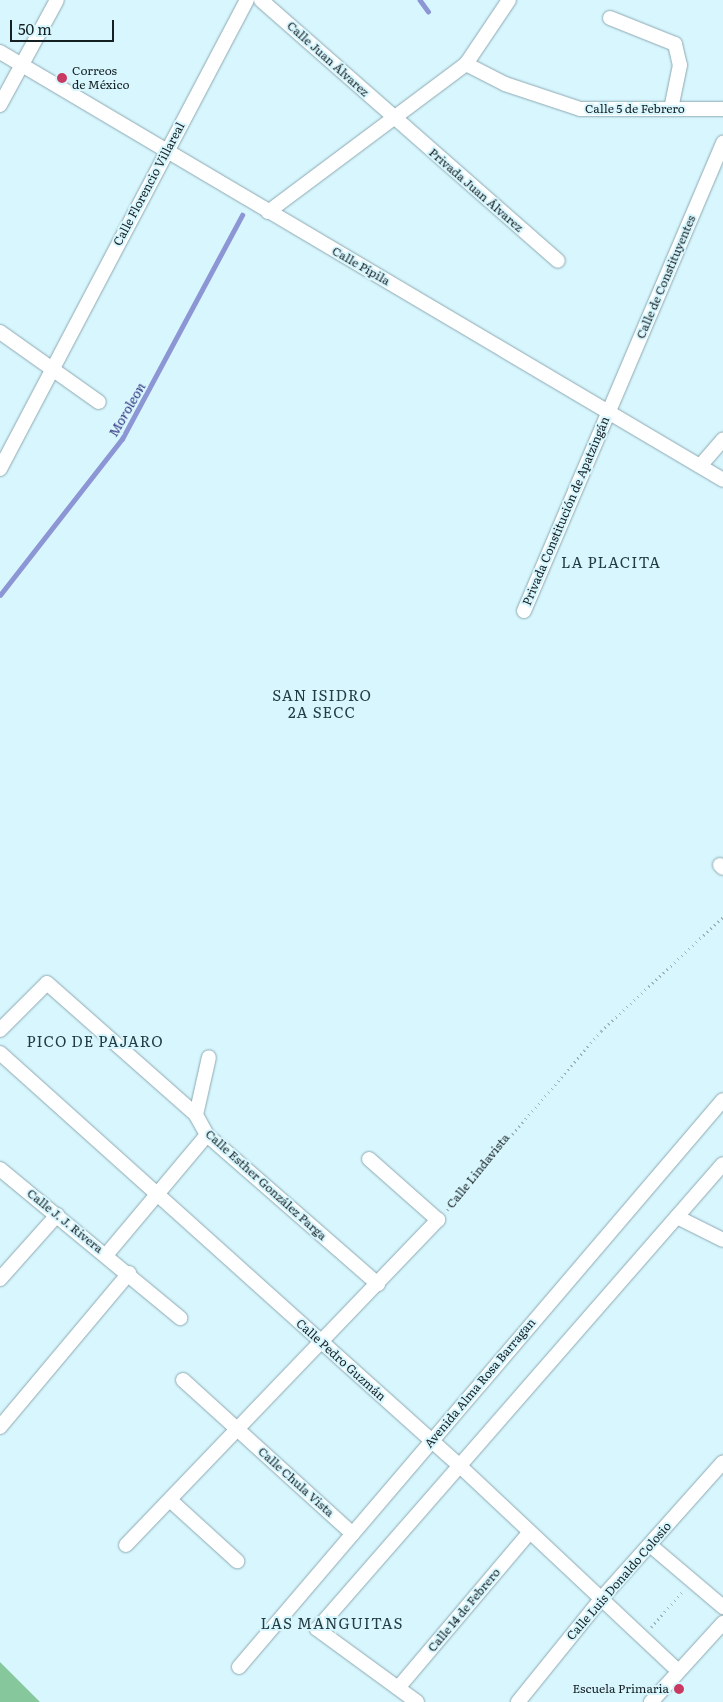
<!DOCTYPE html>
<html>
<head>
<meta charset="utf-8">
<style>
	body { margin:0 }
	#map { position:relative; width:723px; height:1702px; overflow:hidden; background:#d8f6fe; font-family:Literata,serif }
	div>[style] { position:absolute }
	.forest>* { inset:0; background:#86c89c }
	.stream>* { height:4.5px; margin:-2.25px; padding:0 2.25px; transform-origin:2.25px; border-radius:2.25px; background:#8c96d4 }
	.path>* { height:2.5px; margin-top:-1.25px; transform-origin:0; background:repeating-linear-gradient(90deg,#9bb3b9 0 1px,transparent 0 5px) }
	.roads { filter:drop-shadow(0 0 1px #8da9b1) drop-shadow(0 0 1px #8da9b1) }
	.minor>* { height:14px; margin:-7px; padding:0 7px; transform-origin:7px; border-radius:7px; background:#fff }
	.dots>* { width:14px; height:14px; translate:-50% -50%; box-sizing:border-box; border:2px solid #d8f6fe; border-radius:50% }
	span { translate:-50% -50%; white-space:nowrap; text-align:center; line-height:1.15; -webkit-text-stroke:4px #d8f6fe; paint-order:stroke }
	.street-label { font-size:12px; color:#152023 }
	.poi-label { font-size:12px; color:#152023 }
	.left { translate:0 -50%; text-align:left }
	.right { translate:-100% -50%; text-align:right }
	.water-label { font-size:14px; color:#32357f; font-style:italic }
	.quarter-label { font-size:15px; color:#223c42; letter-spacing:1px }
	.scale { position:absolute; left:10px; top:20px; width:104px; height:22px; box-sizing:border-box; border:2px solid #152023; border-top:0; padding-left:6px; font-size:15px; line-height:18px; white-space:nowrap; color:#152023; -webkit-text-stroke:4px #d8f6fe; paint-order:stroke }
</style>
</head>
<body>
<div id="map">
	<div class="forest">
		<i style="clip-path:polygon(0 1662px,40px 1702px,0 1702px)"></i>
	</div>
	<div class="stream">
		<i style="left:420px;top:0;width:14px;rotate:54deg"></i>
		<i style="left:0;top:595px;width:198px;rotate:-52deg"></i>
		<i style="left:122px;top:439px;width:254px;rotate:-61.8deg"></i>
	</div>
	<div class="path">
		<i style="left:447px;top:1210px;width:236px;rotate:-49.3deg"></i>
		<i style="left:601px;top:1031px;width:167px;rotate:-43.1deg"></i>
		<i style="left:651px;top:1627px;width:50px;rotate:-48.3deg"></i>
	</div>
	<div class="roads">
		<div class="minor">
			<i style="left:261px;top:0;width:395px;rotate:41.3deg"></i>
			<i style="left:610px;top:18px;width:70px;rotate:21.8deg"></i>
			<i style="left:675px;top:44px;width:22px;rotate:77deg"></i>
			<i style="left:680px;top:65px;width:45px;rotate:101.6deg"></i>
			<i style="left:0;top:52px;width:840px;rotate:30.62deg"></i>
			<i style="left:466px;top:64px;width:44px;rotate:27.1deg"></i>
			<i style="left:505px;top:84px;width:79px;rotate:18.4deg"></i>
			<i style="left:580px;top:109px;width:143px"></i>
			<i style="left:0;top:105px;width:119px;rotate:-61.5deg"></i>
			<i style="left:268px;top:212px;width:247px;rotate:-36.8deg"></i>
			<i style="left:466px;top:64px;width:77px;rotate:-56.1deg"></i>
			<i style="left:0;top:332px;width:121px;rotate:35.3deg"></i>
			<i style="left:700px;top:466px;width:35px;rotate:-49deg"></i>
			<i style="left:0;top:469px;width:530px;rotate:-62.23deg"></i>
			<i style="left:524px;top:611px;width:509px;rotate:-66.96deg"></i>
			<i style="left:720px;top:865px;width:4px;rotate:45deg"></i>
			<i style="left:0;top:1030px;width:66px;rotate:-45deg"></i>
			<i style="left:47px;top:983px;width:199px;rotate:41.5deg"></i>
			<i style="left:196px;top:1115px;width:23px;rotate:61deg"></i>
			<i style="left:207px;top:1135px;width:227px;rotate:41.1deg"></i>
			<i style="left:0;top:1053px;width:620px;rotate:41.93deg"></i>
			<i style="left:461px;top:1467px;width:298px;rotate:43.2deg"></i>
			<i style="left:196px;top:1115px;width:59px;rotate:-77.4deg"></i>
			<i style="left:0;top:1169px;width:234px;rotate:39.6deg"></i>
			<i style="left:677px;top:1217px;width:51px;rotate:26.6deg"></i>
			<i style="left:107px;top:1254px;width:155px;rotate:-50deg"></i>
			<i style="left:0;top:1279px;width:86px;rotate:-48.3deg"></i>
			<i style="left:183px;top:1380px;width:229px;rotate:42.2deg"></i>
			<i style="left:0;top:1427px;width:201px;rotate:-50deg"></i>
			<i style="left:170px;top:1500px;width:91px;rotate:42.3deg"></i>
			<i style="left:126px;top:1545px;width:451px;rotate:-46.2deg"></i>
			<i style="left:438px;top:1220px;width:92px;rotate:-138.5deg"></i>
			<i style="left:650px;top:1545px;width:96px;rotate:40.3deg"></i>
			<i style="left:239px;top:1667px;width:745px;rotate:-49.52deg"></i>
			<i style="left:398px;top:1688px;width:204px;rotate:-49.8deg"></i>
			<i style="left:417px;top:1702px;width:124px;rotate:-143.9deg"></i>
			<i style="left:317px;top:1629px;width:617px;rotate:-48.88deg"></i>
			<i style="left:518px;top:1702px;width:132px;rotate:-51.1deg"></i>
			<i style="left:601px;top:1599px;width:183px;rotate:-48.3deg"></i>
			<i style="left:651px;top:1702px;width:107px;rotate:-47.7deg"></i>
		</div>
	</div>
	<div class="dots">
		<i style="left:62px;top:78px;background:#c83a62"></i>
		<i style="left:679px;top:1689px;background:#c83a62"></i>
	</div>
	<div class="street-label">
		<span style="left:328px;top:59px;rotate:42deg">Calle Juan Álvarez</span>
		<span style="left:635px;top:109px">Calle 5 de Febrero</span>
		<span style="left:149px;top:184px;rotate:-62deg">Calle Florencio Villareal</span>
		<span style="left:476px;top:190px;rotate:41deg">Privada Juan Álvarez</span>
		<span style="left:361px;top:266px;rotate:30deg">Calle Pípila</span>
		<span style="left:666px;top:277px;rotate:-67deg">Calle de Constituyentes</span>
		<span style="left:566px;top:511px;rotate:-67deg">Privada Constitución de Apatzingán</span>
		<span style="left:478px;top:1171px;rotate:-51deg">Calle Lindavista</span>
		<span style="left:266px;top:1185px;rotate:42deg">Calle Esther González Parga</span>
		<span style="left:65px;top:1221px;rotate:39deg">Calle J. J. Rivera</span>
		<span style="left:341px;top:1360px;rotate:42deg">Calle Pedro Guzmán</span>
		<span style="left:480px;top:1383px;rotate:-50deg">Avenida Alma Rosa Barragan</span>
		<span style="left:296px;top:1482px;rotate:42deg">Calle Chula Vista</span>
		<span style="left:619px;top:1581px;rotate:-49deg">Calle Luis Donaldo Colosio</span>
		<span style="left:464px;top:1610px;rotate:-50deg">Calle 14 de Febrero</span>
	</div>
	<div class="poi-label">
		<span class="left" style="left:72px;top:78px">Correos<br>de México</span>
		<span class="right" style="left:669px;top:1689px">Escuela Primaria</span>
	</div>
	<div class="water-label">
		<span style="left:126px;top:409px;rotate:-60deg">Moroleon</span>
	</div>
	<div class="quarter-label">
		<span style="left:611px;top:562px">LA PLACITA</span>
		<span style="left:322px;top:703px">SAN ISIDRO<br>2A SECC</span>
		<span style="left:95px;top:1041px">PICO DE PAJARO</span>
		<span style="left:332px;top:1623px">LAS MANGUITAS</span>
	</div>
	<div class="scale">50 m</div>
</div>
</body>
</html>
